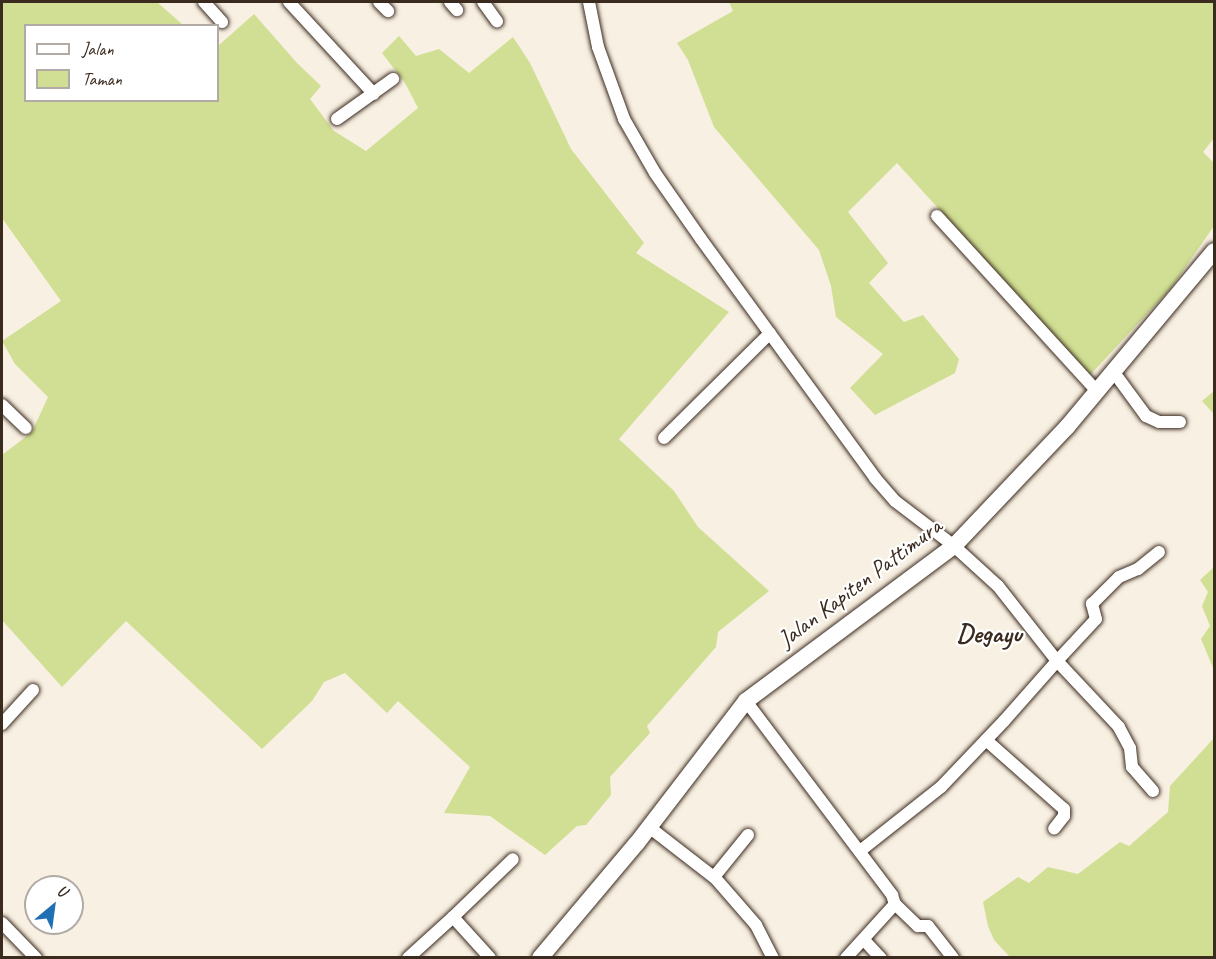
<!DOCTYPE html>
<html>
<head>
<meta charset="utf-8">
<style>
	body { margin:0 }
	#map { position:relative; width:1216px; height:959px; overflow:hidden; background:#f8f0e2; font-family:Caveat,sans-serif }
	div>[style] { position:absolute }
	.green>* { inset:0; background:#d0df93 }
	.roads { filter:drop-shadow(0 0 2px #3b2a1e) drop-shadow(0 0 2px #3b2a1e) }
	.street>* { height:12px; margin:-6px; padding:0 6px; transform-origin:6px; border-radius:6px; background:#fff }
	.secondary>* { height:16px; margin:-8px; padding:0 8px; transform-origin:8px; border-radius:8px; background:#fff }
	span { translate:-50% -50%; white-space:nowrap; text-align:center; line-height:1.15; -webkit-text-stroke:4.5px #fff; paint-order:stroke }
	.street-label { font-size:24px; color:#3b2a1e }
	.quarter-label { font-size:27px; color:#3b2a1e; font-weight:700 }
	.frame { position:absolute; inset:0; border:3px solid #3b2a1e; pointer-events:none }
	.legend { position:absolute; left:24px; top:24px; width:195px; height:78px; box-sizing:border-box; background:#fff; border:2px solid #b1aaa5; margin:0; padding:8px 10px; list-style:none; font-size:18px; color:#3b2a1e }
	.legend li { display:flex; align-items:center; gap:12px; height:30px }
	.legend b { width:30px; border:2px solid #b1aaa5 }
	.north { position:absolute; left:24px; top:875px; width:60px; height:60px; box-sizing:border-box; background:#fff; border:2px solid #b1aaa5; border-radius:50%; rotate:29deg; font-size:16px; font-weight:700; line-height:24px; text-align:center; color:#3b2a1e }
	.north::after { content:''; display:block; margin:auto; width:21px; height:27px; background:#1f6fb2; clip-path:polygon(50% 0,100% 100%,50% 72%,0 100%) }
</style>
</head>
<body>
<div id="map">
	<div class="green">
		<i style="clip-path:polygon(2px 2px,157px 2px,183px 25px,26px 26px,26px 100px,218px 100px,218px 46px,254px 14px,297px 63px,321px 86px,310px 99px,334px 131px,366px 151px,418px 108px,405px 83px,382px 53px,399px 36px,416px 56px,439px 49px,469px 73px,513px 37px,530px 63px,571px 149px,644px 243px,636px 253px,729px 312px,619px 439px,674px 491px,698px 527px,769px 591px,718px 632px,716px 647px,647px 726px,650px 733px,610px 777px,611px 795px,586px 825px,577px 826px,545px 855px,490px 816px,444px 813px,470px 767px,398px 701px,387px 713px,345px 673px,324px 682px,312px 701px,262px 749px,126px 621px,62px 687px,2px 620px,2px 455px,32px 432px,48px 397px,15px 364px,2px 341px,61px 301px,2px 218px)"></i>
		<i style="clip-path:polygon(729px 2px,1214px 2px,1214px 138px,1203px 152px,1214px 163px,1214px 226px,1171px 288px,1090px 375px,897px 163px,848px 212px,888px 263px,869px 283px,904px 322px,923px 315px,959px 359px,955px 373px,875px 415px,850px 388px,883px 354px,836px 317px,831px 286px,819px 250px,714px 127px,688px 60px,677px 43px,733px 11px)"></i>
		<i style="clip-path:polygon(1214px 391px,1214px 414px,1202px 401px)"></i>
		<i style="clip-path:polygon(1214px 567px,1214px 670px,1201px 639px,1210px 626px,1202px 606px,1208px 592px,1200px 580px)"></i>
		<i style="clip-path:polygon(1214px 738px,1214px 957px,1010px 957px,994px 940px,988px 926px,983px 902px,1018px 877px,1029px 883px,1048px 867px,1078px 874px,1120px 842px,1129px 846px,1168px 812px,1170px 786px)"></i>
	</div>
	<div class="roads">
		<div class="street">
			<i style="left:204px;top:2px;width:27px;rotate:48deg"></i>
			<i style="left:289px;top:2px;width:125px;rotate:47.3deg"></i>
			<i style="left:379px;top:2px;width:13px;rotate:45deg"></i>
			<i style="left:450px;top:2px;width:11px;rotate:49deg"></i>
			<i style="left:483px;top:2px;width:24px;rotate:54deg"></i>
			<i style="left:589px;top:2px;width:46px;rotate:78.7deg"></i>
			<i style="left:598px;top:47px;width:77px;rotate:70.1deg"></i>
			<i style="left:624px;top:119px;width:62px;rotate:60.1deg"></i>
			<i style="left:655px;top:173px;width:80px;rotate:55.1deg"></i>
			<i style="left:701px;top:239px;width:296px;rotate:53.9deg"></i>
			<i style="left:875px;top:478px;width:30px;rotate:49deg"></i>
			<i style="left:895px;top:501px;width:74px;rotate:37.3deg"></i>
			<i style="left:954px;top:546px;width:59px;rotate:42.3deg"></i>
			<i style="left:998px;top:586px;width:95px;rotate:51.8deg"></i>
			<i style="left:1057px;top:661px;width:80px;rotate:131.5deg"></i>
			<i style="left:1004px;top:721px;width:91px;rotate:133.7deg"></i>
			<i style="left:941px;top:787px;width:103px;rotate:141.7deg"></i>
			<i style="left:337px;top:119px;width:69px;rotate:-35.5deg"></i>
			<i style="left:937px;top:216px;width:237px;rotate:47.6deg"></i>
			<i style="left:1113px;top:371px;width:56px;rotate:53.7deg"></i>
			<i style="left:1146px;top:416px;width:14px;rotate:25deg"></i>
			<i style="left:1159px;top:422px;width:21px"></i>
			<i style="left:2px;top:405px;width:33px;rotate:44deg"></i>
			<i style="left:664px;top:438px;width:149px;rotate:-44.7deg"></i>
			<i style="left:746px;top:701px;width:243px;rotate:53deg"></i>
			<i style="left:892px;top:895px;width:9px;rotate:72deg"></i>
			<i style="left:895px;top:904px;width:73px;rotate:132.2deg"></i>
			<i style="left:2px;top:724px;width:46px;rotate:-47.6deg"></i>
			<i style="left:986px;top:740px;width:104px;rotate:41.5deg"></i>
			<i style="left:1064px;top:809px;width:7px;rotate:90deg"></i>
			<i style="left:1064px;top:816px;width:16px;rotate:128deg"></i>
			<i style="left:1153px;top:791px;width:32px;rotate:-131deg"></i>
			<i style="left:1132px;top:767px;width:19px;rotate:-96deg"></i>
			<i style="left:1130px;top:748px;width:24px;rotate:-118deg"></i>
			<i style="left:1119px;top:727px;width:91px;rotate:-133.2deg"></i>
			<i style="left:1057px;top:661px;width:57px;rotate:-47.1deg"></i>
			<i style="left:1096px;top:619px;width:16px;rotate:-105deg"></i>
			<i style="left:1092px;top:604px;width:38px;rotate:-45deg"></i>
			<i style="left:1119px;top:577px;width:21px;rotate:-23deg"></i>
			<i style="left:1138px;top:569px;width:27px;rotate:-39deg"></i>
			<i style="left:649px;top:827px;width:85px;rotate:37.8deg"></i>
			<i style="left:716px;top:879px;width:61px;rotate:49deg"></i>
			<i style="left:756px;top:925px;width:37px;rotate:63deg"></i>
			<i style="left:714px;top:877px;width:54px;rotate:-51deg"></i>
			<i style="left:895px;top:904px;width:32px;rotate:44deg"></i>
			<i style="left:918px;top:926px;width:10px"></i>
			<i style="left:928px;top:926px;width:41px;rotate:52deg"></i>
			<i style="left:453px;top:917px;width:55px;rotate:47.9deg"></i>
			<i style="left:2px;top:923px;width:49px;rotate:45.8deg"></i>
			<i style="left:864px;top:940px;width:25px;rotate:47deg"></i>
			<i style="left:408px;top:958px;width:61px;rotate:-42.3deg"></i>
			<i style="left:453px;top:917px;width:83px;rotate:-44deg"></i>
		</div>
		<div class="secondary">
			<i style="left:540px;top:958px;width:150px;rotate:-49.9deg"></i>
			<i style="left:637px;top:843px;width:179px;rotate:-52.5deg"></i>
			<i style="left:746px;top:701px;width:259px;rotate:-36.7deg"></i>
			<i style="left:954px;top:546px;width:164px;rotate:-46.5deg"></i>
			<i style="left:1067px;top:427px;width:229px;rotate:-50.1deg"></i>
		</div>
	</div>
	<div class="street-label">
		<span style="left:860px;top:583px;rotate:-37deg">Jalan Kapiten Pattimura</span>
	</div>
	<div class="quarter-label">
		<span style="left:989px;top:634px">Degayu</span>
	</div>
	<div class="frame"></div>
	<ul class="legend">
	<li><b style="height:8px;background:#fff"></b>Jalan</li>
	<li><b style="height:16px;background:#d0df93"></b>Taman</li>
	</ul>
	<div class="north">U</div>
</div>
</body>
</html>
